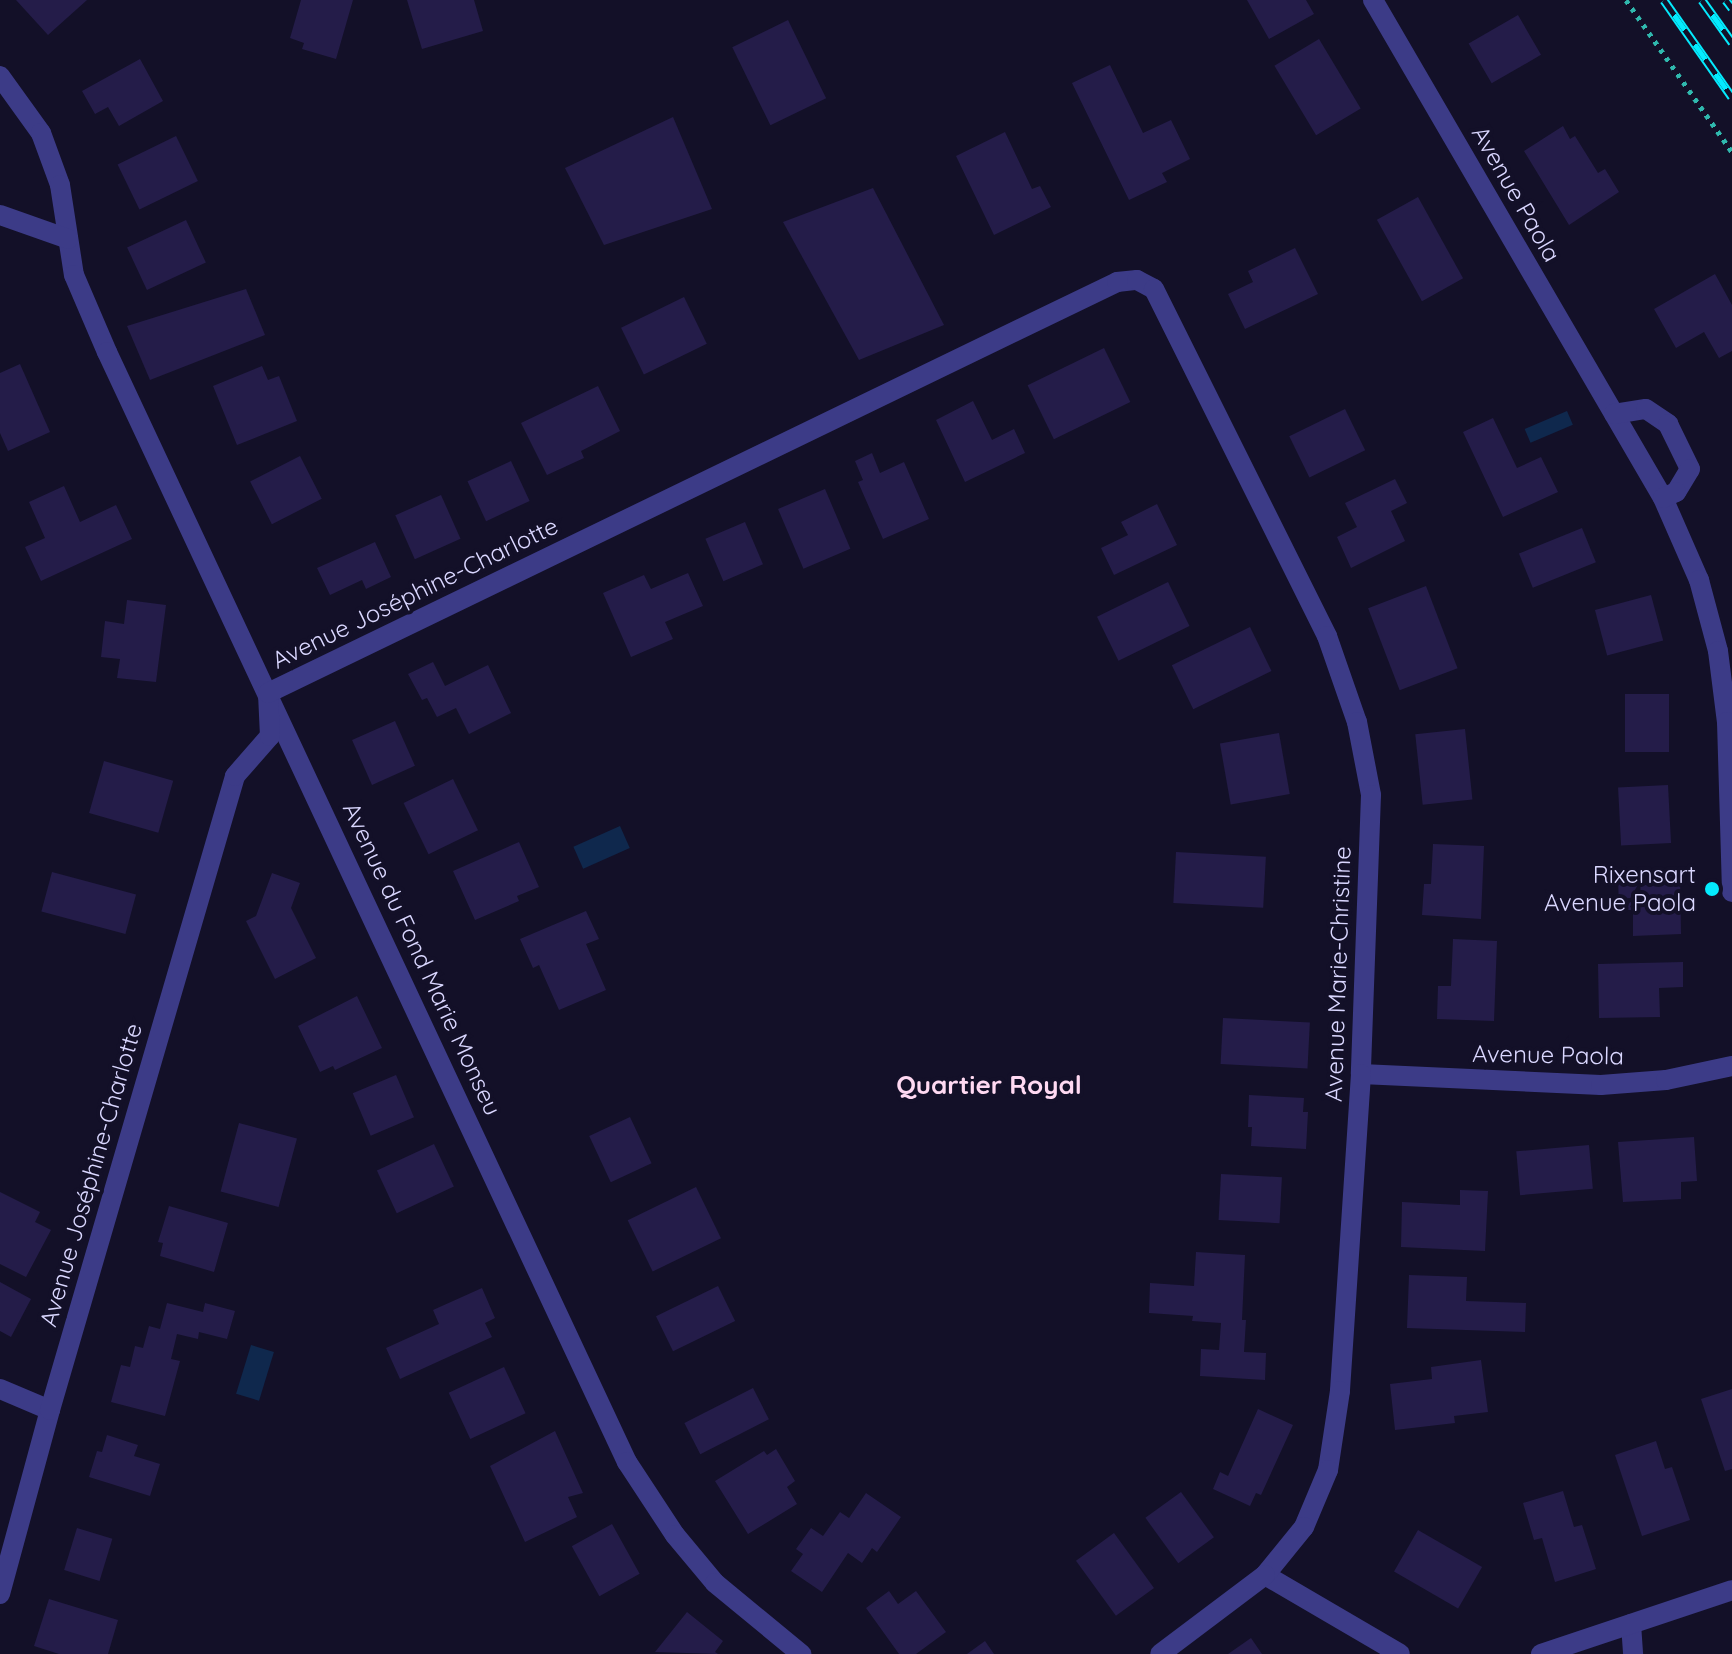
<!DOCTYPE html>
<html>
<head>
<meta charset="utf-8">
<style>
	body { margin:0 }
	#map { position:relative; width:1732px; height:1654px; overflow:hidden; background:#131028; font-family:Quicksand,sans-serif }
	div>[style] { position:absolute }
	.water>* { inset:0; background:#0f284d; transform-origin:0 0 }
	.building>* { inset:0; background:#241c49; transform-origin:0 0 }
	.path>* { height:5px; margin-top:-2.5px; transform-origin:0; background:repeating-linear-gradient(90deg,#30b9ae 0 4px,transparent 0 10px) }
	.minor>* { height:20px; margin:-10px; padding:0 10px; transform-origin:10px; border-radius:10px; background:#3c3b87 }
	.rail>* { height:9px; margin-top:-4.5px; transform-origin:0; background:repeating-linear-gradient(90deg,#131028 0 18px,#04ebfe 0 36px); box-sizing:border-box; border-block:2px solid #04ebfe }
	.dots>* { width:22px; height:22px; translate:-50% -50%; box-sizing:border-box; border:4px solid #131028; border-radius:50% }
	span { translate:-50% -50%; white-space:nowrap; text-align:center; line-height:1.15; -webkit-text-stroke:8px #131028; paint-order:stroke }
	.street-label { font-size:24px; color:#dad7ff }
	.poi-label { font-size:24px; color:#dad7ff }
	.right { translate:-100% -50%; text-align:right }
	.neighbourhood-label { font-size:26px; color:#ffd9f2; font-weight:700 }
</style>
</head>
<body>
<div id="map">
	<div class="water">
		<i style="left:1567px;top:411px;width:15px;height:46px;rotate:67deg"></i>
		<i style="left:620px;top:826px;width:24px;height:51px;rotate:66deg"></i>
		<i style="left:251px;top:1345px;width:24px;height:51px;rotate:17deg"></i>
	</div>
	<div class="building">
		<i style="clip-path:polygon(16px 0,87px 0,48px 35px)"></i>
		<i style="clip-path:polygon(301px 0,353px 0,336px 59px,302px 49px,304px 43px,290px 38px)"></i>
		<i style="clip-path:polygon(407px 0,474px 0,483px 31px,422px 49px)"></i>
		<i style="clip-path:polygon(1247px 0,1306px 0,1314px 14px,1269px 39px)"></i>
		<i style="left:1518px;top:15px;width:46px;height:57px;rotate:60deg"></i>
		<i style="left:788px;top:20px;width:87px;height:62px;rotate:64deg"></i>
		<i style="left:1319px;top:39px;width:81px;height:52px;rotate:59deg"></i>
		<i style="clip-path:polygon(140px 59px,163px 101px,119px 126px,108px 107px,95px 114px,82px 91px)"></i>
		<i style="clip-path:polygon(1110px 65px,1143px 133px,1171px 120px,1190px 159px,1162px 173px,1167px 182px,1129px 200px,1072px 83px)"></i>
		<i style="clip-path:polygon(673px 117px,712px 209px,604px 245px,565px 168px)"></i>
		<i style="clip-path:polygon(1563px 126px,1570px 139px,1575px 136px,1598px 173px,1605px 169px,1619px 192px,1569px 225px,1524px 151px)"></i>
		<i style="clip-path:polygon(1005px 132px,1032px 189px,1040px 186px,1051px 207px,994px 235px,956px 156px)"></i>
		<i style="left:176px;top:136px;width:50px;height:65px;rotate:64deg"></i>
		<i style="clip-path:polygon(873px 188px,944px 325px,859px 360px,783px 222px)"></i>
		<i style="left:1418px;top:197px;width:93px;height:47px;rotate:61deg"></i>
		<i style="left:186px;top:220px;width:47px;height:65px;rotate:65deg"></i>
		<i style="clip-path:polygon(1295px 248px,1318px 294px,1245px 329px,1228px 294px,1253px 282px,1248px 271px)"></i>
		<i style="clip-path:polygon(1715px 274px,1732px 305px,1732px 351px,1719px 358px,1704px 332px,1676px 348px,1654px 309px)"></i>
		<i style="clip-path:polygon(246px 289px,265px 335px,150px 380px,127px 326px)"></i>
		<i style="left:684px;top:297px;width:52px;height:70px;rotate:64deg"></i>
		<i style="left:1104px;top:348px;width:60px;height:85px;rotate:64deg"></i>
		<i style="clip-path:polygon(20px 364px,50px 432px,8px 451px,0 433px,0 373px)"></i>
		<i style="clip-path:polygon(262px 366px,268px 380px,279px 376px,297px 421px,237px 445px,213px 386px)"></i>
		<i style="clip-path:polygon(598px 386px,620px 431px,581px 451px,584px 458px,547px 475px,521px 423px)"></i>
		<i style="clip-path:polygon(973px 401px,992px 440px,1014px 429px,1025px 453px,965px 482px,936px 420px)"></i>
		<i style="left:1345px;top:409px;width:46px;height:62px;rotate:64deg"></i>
		<i style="clip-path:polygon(1493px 418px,1517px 468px,1541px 457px,1558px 492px,1503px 517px,1463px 432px)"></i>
		<i style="clip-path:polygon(872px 453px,880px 473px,904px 462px,929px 519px,883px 539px,858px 482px,863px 480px,855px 461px)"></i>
		<i style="left:300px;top:456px;width:48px;height:56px;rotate:63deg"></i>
		<i style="left:511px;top:461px;width:44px;height:48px;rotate:65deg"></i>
		<i style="clip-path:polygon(1395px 479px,1407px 503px,1391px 511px,1405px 541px,1351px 568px,1337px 537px,1357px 527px,1345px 503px)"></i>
		<i style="clip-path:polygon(64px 486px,80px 522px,116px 505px,132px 539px,41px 581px,25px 547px,45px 538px,29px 502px)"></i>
		<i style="left:825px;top:489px;width:65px;height:51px;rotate:67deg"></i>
		<i style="left:441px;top:495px;width:48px;height:50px;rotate:66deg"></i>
		<i style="clip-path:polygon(1157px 504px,1177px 545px,1114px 575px,1101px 548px,1128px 535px,1121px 522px)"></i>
		<i style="left:745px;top:522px;width:46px;height:43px;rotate:67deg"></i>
		<i style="left:1582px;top:528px;width:37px;height:68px;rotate:68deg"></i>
		<i style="clip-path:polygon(375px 542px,391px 577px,366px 589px,362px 580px,330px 595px,317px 568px)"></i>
		<i style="clip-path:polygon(688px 573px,703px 606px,665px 622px,673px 639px,631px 657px,603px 593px,644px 575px,651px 589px)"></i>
		<i style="left:1168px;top:582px;width:49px;height:79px;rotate:64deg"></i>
		<i style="left:1426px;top:586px;width:88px;height:62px;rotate:69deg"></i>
		<i style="left:1651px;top:595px;width:47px;height:58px;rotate:75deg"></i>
		<i style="clip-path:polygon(127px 600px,166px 605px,156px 682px,117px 678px,120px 659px,101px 657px,105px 621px,124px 624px)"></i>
		<i style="left:1250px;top:627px;width:49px;height:87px;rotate:64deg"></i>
		<i style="clip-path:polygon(433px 662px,445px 686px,488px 665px,511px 713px,469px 734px,456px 708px,437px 717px,427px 698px,422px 700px,408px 674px)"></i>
		<i style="left:1625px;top:694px;width:44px;height:58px"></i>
		<i style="left:395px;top:721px;width:49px;height:47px;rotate:66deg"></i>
		<i style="left:1465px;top:729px;width:71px;height:50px;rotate:84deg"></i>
		<i style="left:1279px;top:733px;width:62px;height:60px;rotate:80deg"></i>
		<i style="left:104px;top:761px;width:72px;height:54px;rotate:16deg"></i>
		<i style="left:453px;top:779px;width:57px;height:55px;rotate:64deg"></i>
		<i style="left:1668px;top:785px;width:58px;height:50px;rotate:87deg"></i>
		<i style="clip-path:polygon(519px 842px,539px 887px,517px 896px,519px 901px,475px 920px,453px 871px)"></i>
		<i style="clip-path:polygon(1433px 844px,1484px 846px,1481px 919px,1422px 915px,1424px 884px,1431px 884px)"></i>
		<i style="left:1176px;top:852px;width:90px;height:51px;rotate:3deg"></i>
		<i style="left:52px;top:872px;width:87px;height:41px;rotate:15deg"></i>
		<i style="clip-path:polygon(272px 873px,300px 883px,291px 908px,316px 958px,275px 979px,246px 921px,256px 916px)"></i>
		<i style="clip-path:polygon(1680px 875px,1681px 934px,1633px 936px,1633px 910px,1619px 910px,1618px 877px)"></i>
		<i style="clip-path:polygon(586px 911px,599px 939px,586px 944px,606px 990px,559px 1010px,539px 965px,533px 968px,520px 939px)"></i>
		<i style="clip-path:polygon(1453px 939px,1497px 941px,1494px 1021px,1437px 1019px,1438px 986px,1451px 986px)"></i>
		<i style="clip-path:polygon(1683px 962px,1683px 987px,1659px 988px,1660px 1017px,1599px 1018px,1598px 964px)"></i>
		<i style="clip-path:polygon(357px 996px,382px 1048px,335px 1070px,333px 1066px,320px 1072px,298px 1026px)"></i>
		<i style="left:1223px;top:1018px;width:87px;height:46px;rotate:3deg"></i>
		<i style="left:396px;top:1075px;width:46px;height:47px;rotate:67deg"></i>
		<i style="clip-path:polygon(1249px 1095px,1304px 1098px,1303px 1112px,1308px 1112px,1306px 1149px,1251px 1146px,1252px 1127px,1248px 1127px)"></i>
		<i style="left:630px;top:1117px;width:51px;height:45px;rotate:65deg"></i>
		<i style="left:239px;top:1123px;width:60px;height:71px;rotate:15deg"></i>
		<i style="clip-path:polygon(1694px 1137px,1697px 1181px,1681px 1182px,1681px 1199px,1623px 1202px,1618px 1142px)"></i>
		<i style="left:434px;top:1144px;width:47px;height:63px;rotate:65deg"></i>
		<i style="left:1589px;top:1145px;width:44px;height:73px;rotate:85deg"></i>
		<i style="left:1221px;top:1174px;width:61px;height:46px;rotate:3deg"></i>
		<i style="left:696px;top:1187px;width:57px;height:76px;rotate:64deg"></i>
		<i style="clip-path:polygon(1460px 1190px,1488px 1191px,1485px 1251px,1401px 1247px,1402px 1202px,1460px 1205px)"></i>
		<i style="clip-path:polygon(0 1192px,40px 1212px,35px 1222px,51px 1230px,26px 1277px,0 1264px)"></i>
		<i style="clip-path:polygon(169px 1206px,228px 1223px,214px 1272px,160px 1256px,163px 1243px,158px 1242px)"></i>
		<i style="clip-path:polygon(1196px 1252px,1245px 1255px,1242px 1320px,1246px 1320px,1244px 1352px,1266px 1353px,1265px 1380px,1200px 1376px,1201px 1349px,1219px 1350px,1221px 1323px,1192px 1321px,1193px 1316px,1149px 1313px,1150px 1283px,1194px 1286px)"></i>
		<i style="clip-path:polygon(1409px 1275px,1467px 1277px,1466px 1301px,1526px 1303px,1525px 1332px,1407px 1328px)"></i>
		<i style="clip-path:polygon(0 1282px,31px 1299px,11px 1337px,0 1331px)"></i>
		<i style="left:718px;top:1286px;width:39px;height:69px;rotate:64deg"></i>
		<i style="clip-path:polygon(482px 1288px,495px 1318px,485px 1323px,492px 1337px,400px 1379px,386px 1348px,439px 1324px,433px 1310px)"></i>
		<i style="clip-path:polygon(167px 1303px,203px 1312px,205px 1303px,235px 1311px,227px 1339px,199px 1332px,198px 1339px,177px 1334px,171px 1359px,180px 1361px,165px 1416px,111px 1402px,121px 1365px,130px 1367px,135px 1346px,143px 1348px,149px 1326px,160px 1329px)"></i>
		<i style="clip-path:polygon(1481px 1360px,1488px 1412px,1454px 1416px,1455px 1423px,1395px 1430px,1390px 1384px,1432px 1379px,1431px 1367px)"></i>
		<i style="left:504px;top:1367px;width:51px;height:61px;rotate:65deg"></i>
		<i style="left:753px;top:1388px;width:35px;height:77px;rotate:63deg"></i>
		<i style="clip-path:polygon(1732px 1389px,1732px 1469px,1725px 1471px,1701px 1399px)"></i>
		<i style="clip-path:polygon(1258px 1409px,1293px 1425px,1261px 1495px,1256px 1493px,1250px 1506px,1213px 1489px,1220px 1472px,1228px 1476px)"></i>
		<i style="clip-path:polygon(555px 1431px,583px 1493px,568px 1497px,577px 1517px,525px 1542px,490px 1466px)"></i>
		<i style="clip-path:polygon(107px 1435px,138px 1445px,134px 1456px,160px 1464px,150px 1496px,89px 1477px,97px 1451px,102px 1452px)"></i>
		<i style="clip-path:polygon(1656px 1441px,1665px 1469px,1672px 1467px,1690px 1520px,1642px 1536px,1615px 1455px)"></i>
		<i style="clip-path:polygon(776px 1449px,795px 1481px,787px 1487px,797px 1504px,748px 1534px,715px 1481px,764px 1451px,767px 1455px)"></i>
		<i style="clip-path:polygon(1563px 1491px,1574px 1527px,1582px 1525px,1596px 1569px,1555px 1582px,1542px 1538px,1534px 1540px,1523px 1503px)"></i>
		<i style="left:1181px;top:1492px;width:56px;height:44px;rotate:54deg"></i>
		<i style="clip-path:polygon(866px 1493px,901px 1517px,877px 1552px,872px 1548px,862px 1563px,848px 1553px,822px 1592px,791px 1571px,803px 1554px,796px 1549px,811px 1528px,823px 1536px,840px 1512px,849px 1518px)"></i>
		<i style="left:612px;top:1524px;width:57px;height:46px;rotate:61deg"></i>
		<i style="left:77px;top:1528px;width:37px;height:44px;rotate:17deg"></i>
		<i style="left:1418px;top:1530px;width:74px;height:48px;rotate:30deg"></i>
		<i style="left:1114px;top:1533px;width:68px;height:47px;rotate:54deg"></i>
		<i style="clip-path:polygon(889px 1591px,898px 1604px,916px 1591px,946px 1632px,916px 1654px,899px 1654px,866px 1608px)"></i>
		<i style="clip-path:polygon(49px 1599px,118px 1620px,108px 1654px,59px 1654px,34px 1646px)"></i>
		<i style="clip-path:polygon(687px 1612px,723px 1641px,715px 1652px,718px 1654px,655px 1652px)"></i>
		<i style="clip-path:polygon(1251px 1638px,1262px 1654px,1228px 1654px)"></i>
		<i style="clip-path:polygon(985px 1641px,994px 1654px,967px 1654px)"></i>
	</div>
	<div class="path">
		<i style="left:1626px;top:0;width:185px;rotate:55.1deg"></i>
	</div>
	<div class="minor">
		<i style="left:1373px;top:0;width:576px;rotate:59.79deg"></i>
		<i style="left:1663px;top:498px;width:90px;rotate:66.3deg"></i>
		<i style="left:1699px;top:580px;width:73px;rotate:75deg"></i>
		<i style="left:1718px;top:651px;width:72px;rotate:82.8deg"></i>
		<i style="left:1727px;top:722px;width:170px;rotate:88.3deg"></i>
		<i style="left:0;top:76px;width:70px;rotate:54.3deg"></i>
		<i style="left:41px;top:133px;width:55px;rotate:69.9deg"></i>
		<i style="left:60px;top:185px;width:91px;rotate:81.2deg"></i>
		<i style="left:74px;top:275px;width:84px;rotate:66.8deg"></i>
		<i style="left:107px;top:352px;width:1226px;rotate:64.9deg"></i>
		<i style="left:627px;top:1462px;width:87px;rotate:56.7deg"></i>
		<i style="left:675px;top:1535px;width:62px;rotate:50.2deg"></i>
		<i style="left:715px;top:1583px;width:112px;rotate:39.5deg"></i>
		<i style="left:0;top:215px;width:72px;rotate:19.4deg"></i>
		<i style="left:1614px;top:414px;width:32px;rotate:-9deg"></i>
		<i style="left:1646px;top:409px;width:27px;rotate:34deg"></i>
		<i style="left:1668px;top:424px;width:50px;rotate:63.9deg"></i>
		<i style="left:1690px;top:469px;width:27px;rotate:121deg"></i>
		<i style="left:1676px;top:492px;width:14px;rotate:155deg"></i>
		<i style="left:1361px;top:1074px;width:240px;rotate:2.6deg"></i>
		<i style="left:1601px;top:1085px;width:65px;rotate:-4.4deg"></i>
		<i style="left:1666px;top:1080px;width:67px;rotate:-12deg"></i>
		<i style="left:0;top:1389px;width:54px;rotate:22.8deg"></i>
		<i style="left:1265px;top:1575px;width:156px;rotate:30.3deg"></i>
		<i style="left:0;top:1594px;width:191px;rotate:-74.8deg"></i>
		<i style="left:50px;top:1410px;width:660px;rotate:-73.73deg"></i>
		<i style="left:235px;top:776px;width:53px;rotate:-48.8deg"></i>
		<i style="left:270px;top:736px;width:43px;rotate:-92.7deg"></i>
		<i style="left:268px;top:693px;width:943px;rotate:-25.83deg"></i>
		<i style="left:1117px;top:282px;width:20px;rotate:-6deg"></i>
		<i style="left:1137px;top:280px;width:19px;rotate:28deg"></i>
		<i style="left:1154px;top:289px;width:388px;rotate:63.5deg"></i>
		<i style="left:1327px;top:636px;width:91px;rotate:70.8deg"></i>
		<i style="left:1357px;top:722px;width:74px;rotate:79.1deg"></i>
		<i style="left:1371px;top:795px;width:279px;rotate:92.1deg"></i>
		<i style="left:1361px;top:1074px;width:318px;rotate:93.8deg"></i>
		<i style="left:1340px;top:1391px;width:80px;rotate:98.6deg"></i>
		<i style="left:1328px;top:1470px;width:62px;rotate:112.8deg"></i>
		<i style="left:1304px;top:1527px;width:62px;rotate:129.1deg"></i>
		<i style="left:1265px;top:1575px;width:131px;rotate:143deg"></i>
		<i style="left:1631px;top:1624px;width:30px;rotate:86deg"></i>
		<i style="left:1541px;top:1654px;width:201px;rotate:-18.5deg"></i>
	</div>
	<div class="rail">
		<i style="left:1664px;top:0;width:118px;rotate:55deg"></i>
		<i style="left:1702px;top:0;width:52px;rotate:54.5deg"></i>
		<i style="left:1726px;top:0;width:10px;rotate:53deg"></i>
	</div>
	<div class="dots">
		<i style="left:1712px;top:889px;background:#04ebfe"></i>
	</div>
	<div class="street-label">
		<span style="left:1516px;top:194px;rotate:60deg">Avenue Paola</span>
		<span style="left:415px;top:593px;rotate:-26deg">Avenue Joséphine-Charlotte</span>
		<span style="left:422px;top:959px;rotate:65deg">Avenue du Fond Marie Monseu</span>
		<span style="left:1338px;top:974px;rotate:-88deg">Avenue Marie-Christine</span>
		<span style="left:1548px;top:1055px;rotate:1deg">Avenue Paola</span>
		<span style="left:91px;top:1175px;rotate:-74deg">Avenue Joséphine-Charlotte</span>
	</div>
	<div class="poi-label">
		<span class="right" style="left:1696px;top:889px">Rixensart<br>Avenue Paola</span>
	</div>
	<div class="neighbourhood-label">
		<span style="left:989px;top:1085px">Quartier Royal</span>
	</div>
</div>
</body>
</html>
